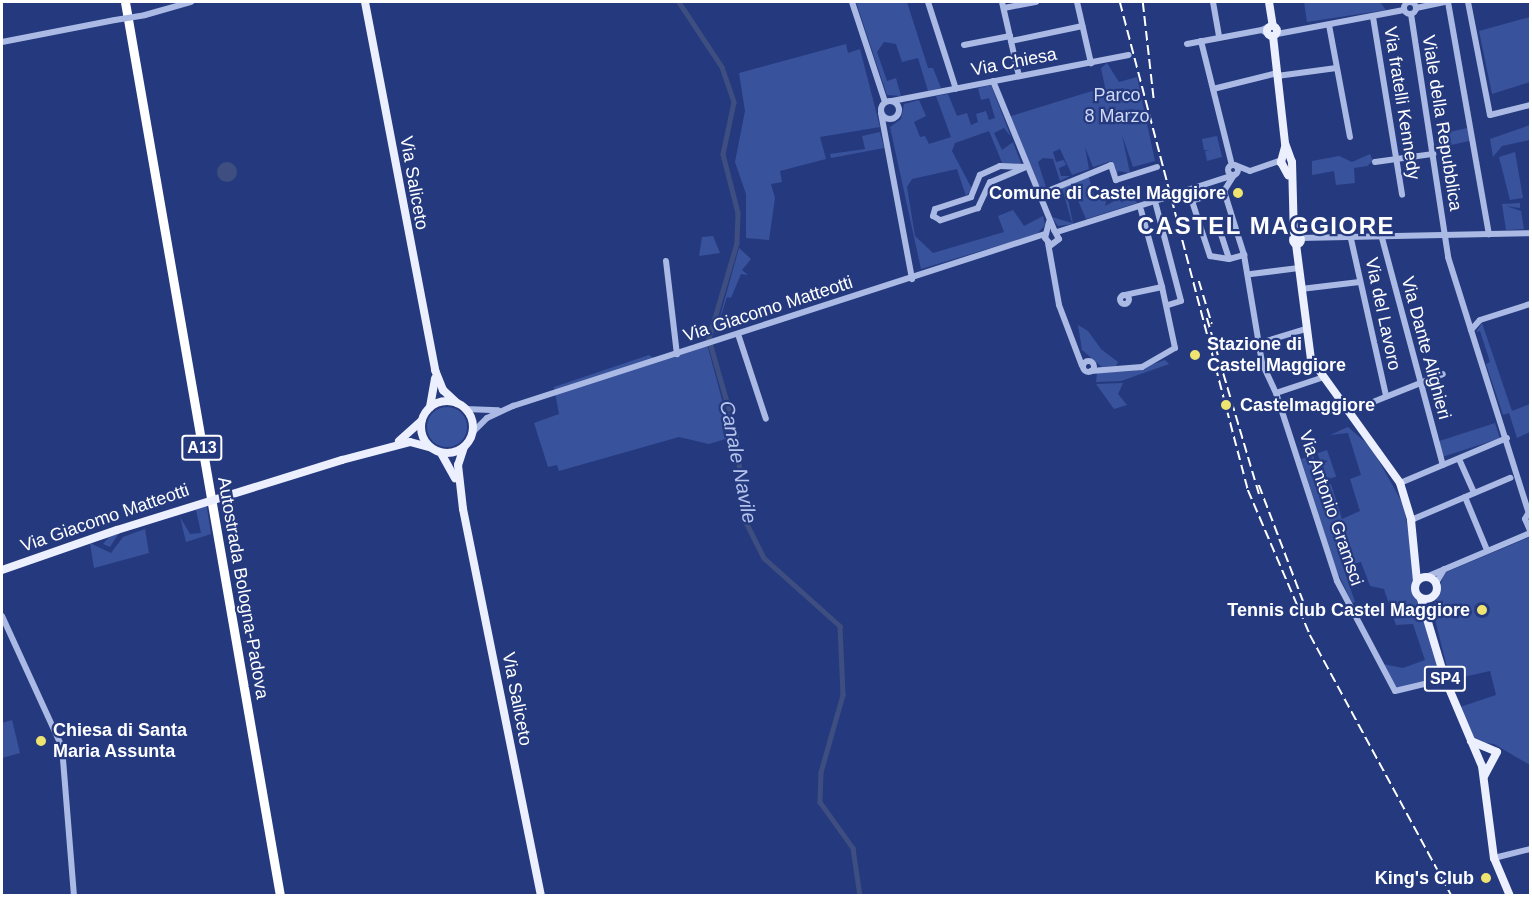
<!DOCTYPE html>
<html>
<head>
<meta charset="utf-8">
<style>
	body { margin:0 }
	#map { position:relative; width:1532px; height:897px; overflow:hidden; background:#253a7e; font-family:Arial,sans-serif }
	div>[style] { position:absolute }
	.green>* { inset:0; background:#39529c; transform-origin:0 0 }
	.round { border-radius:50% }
	.water>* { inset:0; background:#3f4e81 }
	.canal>* { height:4.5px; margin:-2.25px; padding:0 2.25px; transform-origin:2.25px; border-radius:2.25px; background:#3f4e81 }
	.minor-tunnel>* { height:6px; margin-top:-3px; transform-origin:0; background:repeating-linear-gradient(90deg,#465891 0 6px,transparent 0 9px) }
	.minor>* { height:6px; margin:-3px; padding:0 3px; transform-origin:3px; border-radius:3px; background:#abbae5 }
	.minor>.ring { margin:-3px; padding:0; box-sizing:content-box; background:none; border:6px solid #abbae5; border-radius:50% }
	.major>* { height:8px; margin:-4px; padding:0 4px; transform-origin:4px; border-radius:4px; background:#eceffd }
	.major>.ring { margin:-4px; padding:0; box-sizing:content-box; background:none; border:8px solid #eceffd; border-radius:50% }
	.highway>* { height:9px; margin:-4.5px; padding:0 4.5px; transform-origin:4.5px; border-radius:4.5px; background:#fff }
	.rail>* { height:1.5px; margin-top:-0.75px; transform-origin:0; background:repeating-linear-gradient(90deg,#fff 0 10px,transparent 0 14.5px) }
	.minor-bridge>* { height:6px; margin:-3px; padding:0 3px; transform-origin:3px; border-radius:3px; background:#abbae5 }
	.major-bridge>* { height:8px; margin:-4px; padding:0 4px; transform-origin:4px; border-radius:4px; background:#eceffd }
	.dots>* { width:16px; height:16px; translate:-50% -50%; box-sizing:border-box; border:3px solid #253a7e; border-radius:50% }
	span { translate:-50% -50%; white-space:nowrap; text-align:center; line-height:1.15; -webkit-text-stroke:4.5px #253a7e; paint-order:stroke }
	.shield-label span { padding:2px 4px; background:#253a7e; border:2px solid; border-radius:4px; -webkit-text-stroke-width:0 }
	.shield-label { font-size:16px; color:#fff; font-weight:700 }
	.street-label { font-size:18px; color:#fff }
	.park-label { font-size:18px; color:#ced8f4 }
	.poi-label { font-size:18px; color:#fff; font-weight:700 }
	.right { translate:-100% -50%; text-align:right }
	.left { translate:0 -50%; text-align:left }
	.water-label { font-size:20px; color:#b6c4ed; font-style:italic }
	.district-label { font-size:24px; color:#fff; font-weight:700; letter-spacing:1.5px }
	.frame { position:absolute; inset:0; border:3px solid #fff; pointer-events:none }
</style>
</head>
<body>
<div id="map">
	<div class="green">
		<i style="clip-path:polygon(856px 2px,907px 2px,928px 68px,933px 68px,941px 88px,928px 91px,918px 58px,902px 62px,896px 44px,884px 42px,877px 52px,887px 81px,896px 78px,901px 96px,887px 95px)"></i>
		<i style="clip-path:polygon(1304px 2px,1380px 2px,1386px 10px,1307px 22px)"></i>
		<i style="clip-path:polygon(1530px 17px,1530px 82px,1492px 94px,1479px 31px)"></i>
		<i style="clip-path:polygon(846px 44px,848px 53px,860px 49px,880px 127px,820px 137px,826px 159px,780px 171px,782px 182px,771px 184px,775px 198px,769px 240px,746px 238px,746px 194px,735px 162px,745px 111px,739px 73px)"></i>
		<i style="clip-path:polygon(1107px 63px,1119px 82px,1137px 77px,1155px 161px,1133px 167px,1122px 135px,1130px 173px,1118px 171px,1117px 177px,1112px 161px,1093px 167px,1085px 147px,1089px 169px,1072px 175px,1060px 149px,1053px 152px,1056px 162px,1064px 160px,1066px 165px,1059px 168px,1061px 176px,1070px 176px,1060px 181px,1053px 159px,1043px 158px,1038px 162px,1046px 187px,1041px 190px,1008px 117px,1105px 87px,1101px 68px)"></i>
		<i style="clip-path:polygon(991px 85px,1011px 137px,1004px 128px,994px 133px,1002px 150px,1013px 142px,1021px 163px,1003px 165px,989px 131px,955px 143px,952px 151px,972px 189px,966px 196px,957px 169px,912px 179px,907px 187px,915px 236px,933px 253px,1004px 232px,998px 216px,1013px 210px,1024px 226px,1043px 216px,1045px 225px,1037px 234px,921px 269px,890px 127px,901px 119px,904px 104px,919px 100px,926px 116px,914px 122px,920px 137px,925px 136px,929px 144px,951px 137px,936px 96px,948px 94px,957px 116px,967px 113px,971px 125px,978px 122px,976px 114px,986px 111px,989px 120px,995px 118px,989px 98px,981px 100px,978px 88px)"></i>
		<i style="clip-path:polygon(1530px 125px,1530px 140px,1502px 146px,1493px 157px,1490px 139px)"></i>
		<i style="left:1467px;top:128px;width:13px;height:29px;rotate:77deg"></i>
		<i style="clip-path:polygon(880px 132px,884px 148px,831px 158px,830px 154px,865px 149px,862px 136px)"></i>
		<i style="clip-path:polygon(1217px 136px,1222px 157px,1207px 161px,1205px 151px,1210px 150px,1204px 150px,1202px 139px)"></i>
		<i style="clip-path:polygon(1515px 152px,1523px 198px,1510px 200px,1499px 157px)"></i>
		<i style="clip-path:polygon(1370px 154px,1373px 161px,1367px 166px,1354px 168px,1355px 183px,1336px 185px,1334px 171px,1312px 175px,1312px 161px,1339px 156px,1352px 162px)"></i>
		<i style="clip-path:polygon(1088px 175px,1094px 195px,1109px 190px,1105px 206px,1118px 199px,1123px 203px,1119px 189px,1130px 186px,1137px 203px,1086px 219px,1074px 191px,1067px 194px,1073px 224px,1058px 226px,1052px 217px,1072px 223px,1062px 188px,1071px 183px,1076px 192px,1074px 182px)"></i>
		<i style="clip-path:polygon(1520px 203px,1520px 208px,1506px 206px,1521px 211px,1524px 229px,1506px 230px,1502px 204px)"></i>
		<i style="clip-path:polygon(713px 236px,720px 253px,699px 256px,702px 237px)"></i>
		<i style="clip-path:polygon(739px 248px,751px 259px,742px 270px,748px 275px,741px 274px,731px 298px,727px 297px,714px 338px)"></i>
		<i style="clip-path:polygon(1482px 323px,1512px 411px,1530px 404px,1530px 432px,1517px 438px,1509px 413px,1503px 415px,1486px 364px,1490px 362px,1480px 331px,1476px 332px)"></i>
		<i style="clip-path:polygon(1078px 325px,1088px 331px,1101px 349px,1118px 362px,1116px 366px,1102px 367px,1082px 350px)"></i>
		<i style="clip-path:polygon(707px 344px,732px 437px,709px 444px,679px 437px,559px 471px,557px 465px,548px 467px,534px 423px,559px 414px,554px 387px,649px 355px,657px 360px)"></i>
		<i style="clip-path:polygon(1165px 360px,1169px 364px,1121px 381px,1096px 382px,1097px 373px,1133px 371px)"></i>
		<i style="clip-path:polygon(1123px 383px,1118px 394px,1127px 405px,1114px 409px,1096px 384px)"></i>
		<i class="round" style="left:427px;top:407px;width:40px;height:40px"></i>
		<i style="left:1495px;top:423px;width:16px;height:60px;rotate:72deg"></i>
		<i style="clip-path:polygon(1348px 427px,1371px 447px,1403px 504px,1417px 574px,1412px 592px,1421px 603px,1440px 672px,1433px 674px,1435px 681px,1396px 688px,1383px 664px,1403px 668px,1425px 660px,1413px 624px,1396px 625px,1384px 589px,1370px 586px,1361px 562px,1343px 567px,1355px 602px,1352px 603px,1335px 567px,1301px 459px,1313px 455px,1322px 486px,1331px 484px,1342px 519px,1360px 511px,1350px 479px,1361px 475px,1348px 433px,1330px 435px)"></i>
		<i style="left:1327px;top:450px;width:28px;height:10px;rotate:71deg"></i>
		<i style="clip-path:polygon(206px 502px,211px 534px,186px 542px,180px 517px,190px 534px,201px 533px,196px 510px,119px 533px,110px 547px,103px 544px,109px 537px)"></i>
		<i style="clip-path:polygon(145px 529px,149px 553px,94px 568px,90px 543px,111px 553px,123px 537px)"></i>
		<i style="clip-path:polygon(1530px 537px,1530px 765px,1494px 744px,1475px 742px,1460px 707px,1496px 695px,1490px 671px,1450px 680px,1433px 611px,1444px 573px)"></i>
		<i style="clip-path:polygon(12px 720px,20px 753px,2px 758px,2px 723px)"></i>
	</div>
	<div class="water">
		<i class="round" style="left:217px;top:162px;width:20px;height:20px"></i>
	</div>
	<div class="canal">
		<i style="left:679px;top:2px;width:78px;rotate:56.5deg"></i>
		<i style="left:722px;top:67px;width:37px;rotate:71deg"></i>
		<i style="left:734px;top:102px;width:53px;rotate:101.9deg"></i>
		<i style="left:723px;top:154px;width:61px;rotate:75.7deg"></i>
		<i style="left:738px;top:213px;width:30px;rotate:92deg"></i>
		<i style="left:737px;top:243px;width:100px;rotate:106.3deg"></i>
		<i style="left:709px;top:339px;width:98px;rotate:74deg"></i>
		<i style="left:736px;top:433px;width:87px;rotate:84.1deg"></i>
		<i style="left:745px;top:520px;width:42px;rotate:63.4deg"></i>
		<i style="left:764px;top:558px;width:102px;rotate:41.8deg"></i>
		<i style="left:840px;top:626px;width:69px;rotate:87.5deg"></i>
		<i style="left:843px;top:695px;width:80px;rotate:105.9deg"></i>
		<i style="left:821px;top:772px;width:30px;rotate:92deg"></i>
		<i style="left:820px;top:802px;width:57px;rotate:54.3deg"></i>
		<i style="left:853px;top:848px;width:49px;rotate:81.7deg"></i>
	</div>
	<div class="minor-tunnel">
		<i style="left:1164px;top:198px;width:18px;rotate:-19deg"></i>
	</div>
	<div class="minor">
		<i class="ring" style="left:1404px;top:2px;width:6px;height:6px"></i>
		<i style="left:852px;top:2px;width:105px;rotate:71.7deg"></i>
		<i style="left:928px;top:2px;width:91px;rotate:72.2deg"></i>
		<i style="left:1002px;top:2px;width:76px;rotate:77.1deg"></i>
		<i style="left:1077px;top:2px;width:63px;rotate:77.1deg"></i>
		<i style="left:1213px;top:2px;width:36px;rotate:80deg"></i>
		<i style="left:1448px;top:2px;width:236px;rotate:80deg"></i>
		<i style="left:1468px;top:2px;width:115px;rotate:79deg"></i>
		<i style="left:1490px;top:115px;width:41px;rotate:-14deg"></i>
		<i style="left:1004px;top:8px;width:33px;rotate:-11deg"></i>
		<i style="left:1416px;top:8px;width:29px;rotate:-12deg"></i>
		<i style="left:1411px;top:14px;width:246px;rotate:81.3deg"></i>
		<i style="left:1448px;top:257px;width:266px;rotate:72.5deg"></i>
		<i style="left:145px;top:15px;width:48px;rotate:-15.8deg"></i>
		<i style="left:1373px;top:17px;width:180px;rotate:80.7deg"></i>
		<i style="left:1329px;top:25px;width:114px;rotate:79.4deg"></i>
		<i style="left:1268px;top:34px;width:7px;rotate:-146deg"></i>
		<i style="left:1262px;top:30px;width:7px;rotate:-27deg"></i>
		<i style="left:1277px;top:34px;width:129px;rotate:-10.7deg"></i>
		<i style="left:1011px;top:41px;width:73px;rotate:-11.9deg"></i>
		<i style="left:1201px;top:41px;width:128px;rotate:76deg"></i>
		<i style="left:2px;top:42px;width:115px;rotate:-11deg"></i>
		<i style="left:1187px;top:44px;width:76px;rotate:-10.6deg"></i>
		<i style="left:964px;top:45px;width:47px;rotate:-11.1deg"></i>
		<i style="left:1277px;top:76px;width:60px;rotate:-7.7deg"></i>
		<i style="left:993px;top:81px;width:161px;rotate:67.7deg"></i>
		<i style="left:1213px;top:89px;width:66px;rotate:-14deg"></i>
		<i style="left:892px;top:101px;width:241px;rotate:-11deg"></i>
		<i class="ring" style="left:881px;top:101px;width:12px;height:12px"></i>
		<i style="left:881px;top:113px;width:169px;rotate:79.4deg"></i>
		<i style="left:1375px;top:162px;width:59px;rotate:-7.9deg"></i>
		<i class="ring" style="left:1228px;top:165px;width:4px;height:4px"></i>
		<i style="left:1235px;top:165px;width:16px;rotate:22deg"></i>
		<i style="left:1250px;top:171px;width:34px;rotate:-19deg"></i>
		<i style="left:1000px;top:166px;width:26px;rotate:2deg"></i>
		<i style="left:1026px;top:167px;width:39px;rotate:157deg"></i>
		<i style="left:990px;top:182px;width:29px;rotate:115deg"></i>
		<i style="left:978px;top:208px;width:40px;rotate:162deg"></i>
		<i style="left:940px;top:220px;width:8px;rotate:-150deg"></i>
		<i style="left:933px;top:216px;width:7px;rotate:-74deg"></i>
		<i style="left:935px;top:209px;width:38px;rotate:-18deg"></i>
		<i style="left:971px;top:197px;width:24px;rotate:-68deg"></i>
		<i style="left:980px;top:175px;width:22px;rotate:-24deg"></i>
		<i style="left:1224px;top:191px;width:67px;rotate:72.6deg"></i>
		<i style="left:1244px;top:255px;width:109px;rotate:80.5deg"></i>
		<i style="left:1262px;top:363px;width:33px;rotate:65deg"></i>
		<i style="left:1224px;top:191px;width:34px;rotate:163deg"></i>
		<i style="left:1192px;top:201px;width:58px;rotate:71.9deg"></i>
		<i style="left:1210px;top:256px;width:19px;rotate:9deg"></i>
		<i style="left:1224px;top:191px;width:19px;rotate:-58deg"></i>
		<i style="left:1181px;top:192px;width:56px;rotate:-17.8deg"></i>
		<i style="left:1038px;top:195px;width:79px;rotate:-22.3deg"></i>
		<i style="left:1111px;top:165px;width:16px;rotate:72deg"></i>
		<i style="left:1116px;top:180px;width:43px;rotate:-17.6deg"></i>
		<i style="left:1156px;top:205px;width:99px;rotate:75.4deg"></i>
		<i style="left:1181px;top:301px;width:14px;rotate:163deg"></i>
		<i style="left:1141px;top:210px;width:80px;rotate:74.7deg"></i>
		<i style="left:1049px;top:222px;width:16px;rotate:104deg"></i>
		<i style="left:1045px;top:238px;width:9px;rotate:49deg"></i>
		<i style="left:1051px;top:245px;width:10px;rotate:-37deg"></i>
		<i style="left:1059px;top:239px;width:10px;rotate:-119deg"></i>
		<i style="left:1057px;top:232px;width:112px;rotate:-17.6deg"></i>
		<i style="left:1221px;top:234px;width:26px;rotate:72deg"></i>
		<i style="left:1229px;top:259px;width:16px;rotate:-15deg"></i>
		<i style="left:1300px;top:238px;width:230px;rotate:-1.2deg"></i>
		<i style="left:1382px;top:238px;width:235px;rotate:75deg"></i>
		<i style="left:1351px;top:239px;width:161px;rotate:77.4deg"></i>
		<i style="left:1048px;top:243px;width:63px;rotate:79.9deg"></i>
		<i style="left:1059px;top:305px;width:65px;rotate:69.3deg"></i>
		<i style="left:666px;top:261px;width:94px;rotate:83.3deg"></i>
		<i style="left:1251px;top:274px;width:48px;rotate:-7.1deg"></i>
		<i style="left:1301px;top:289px;width:59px;rotate:-6.8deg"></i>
		<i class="ring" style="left:1119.5px;top:294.5px;width:3px;height:3px"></i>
		<i style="left:1471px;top:330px;width:13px;rotate:-48deg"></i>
		<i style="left:1480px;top:320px;width:52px;rotate:-17.7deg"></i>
		<i style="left:738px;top:334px;width:89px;rotate:71.8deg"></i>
		<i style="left:1263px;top:342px;width:45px;rotate:-16.8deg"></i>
		<i class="ring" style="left:1082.5px;top:360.5px;width:5px;height:5px"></i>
		<i style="left:1091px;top:371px;width:51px;rotate:-4.5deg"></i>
		<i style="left:1142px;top:367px;width:38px;rotate:-30deg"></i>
		<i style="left:1175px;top:348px;width:62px;rotate:-102deg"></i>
		<i style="left:1162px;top:287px;width:40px;rotate:168deg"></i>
		<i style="left:1321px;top:378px;width:47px;rotate:161.6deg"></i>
		<i style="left:1276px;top:393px;width:198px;rotate:72deg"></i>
		<i style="left:1337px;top:581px;width:124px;rotate:62.2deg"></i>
		<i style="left:1395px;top:691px;width:51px;rotate:-13.5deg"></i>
		<i style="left:465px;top:409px;width:33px;rotate:2deg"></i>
		<i style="left:1348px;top:412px;width:102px;rotate:-21.8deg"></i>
		<i style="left:472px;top:433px;width:21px;rotate:-45deg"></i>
		<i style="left:487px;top:418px;width:29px;rotate:-25deg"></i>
		<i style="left:513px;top:406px;width:559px;rotate:-17.92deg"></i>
		<i style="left:1459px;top:459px;width:37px;rotate:66deg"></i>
		<i style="left:1400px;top:483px;width:116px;rotate:-22.8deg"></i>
		<i style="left:1465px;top:497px;width:57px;rotate:67.5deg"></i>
		<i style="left:1530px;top:510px;width:10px;rotate:119deg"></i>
		<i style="left:1525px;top:519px;width:12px;rotate:66deg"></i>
		<i style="left:1411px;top:520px;width:108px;rotate:-23deg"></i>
		<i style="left:1426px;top:577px;width:113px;rotate:-22.9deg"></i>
		<i style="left:1436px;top:583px;width:16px;rotate:-60deg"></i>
		<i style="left:2px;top:616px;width:144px;rotate:65.4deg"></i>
		<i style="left:62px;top:747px;width:149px;rotate:85.4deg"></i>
		<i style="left:1494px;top:858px;width:37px;rotate:-14deg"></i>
	</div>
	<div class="major">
		<i style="left:365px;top:2px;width:375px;rotate:79.2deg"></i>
		<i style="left:435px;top:370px;width:22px;rotate:68deg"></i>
		<i style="left:443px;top:390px;width:19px;rotate:43deg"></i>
		<i style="left:1269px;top:2px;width:24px;rotate:81deg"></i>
		<i class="ring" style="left:1267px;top:26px;width:2px;height:2px"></i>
		<i style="left:1273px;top:36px;width:108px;rotate:83.6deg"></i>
		<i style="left:1285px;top:143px;width:20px;rotate:70deg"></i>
		<i style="left:1292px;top:162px;width:76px;rotate:88.5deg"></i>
		<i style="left:1285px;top:147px;width:16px;rotate:105deg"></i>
		<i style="left:1281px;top:162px;width:15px;rotate:62deg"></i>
		<i class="ring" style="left:1293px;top:236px;width:0;height:0"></i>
		<i style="left:1296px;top:244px;width:116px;rotate:82.6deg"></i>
		<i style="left:1311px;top:359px;width:153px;rotate:54.3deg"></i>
		<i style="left:1400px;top:483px;width:39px;rotate:73deg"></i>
		<i style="left:1411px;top:520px;width:61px;rotate:84.4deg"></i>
		<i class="ring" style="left:421px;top:401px;width:44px;height:44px"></i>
		<i style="left:430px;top:407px;width:29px;rotate:-80deg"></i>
		<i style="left:399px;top:441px;width:30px;rotate:-42deg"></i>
		<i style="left:464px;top:447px;width:19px;rotate:108deg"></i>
		<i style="left:458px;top:465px;width:44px;rotate:83.5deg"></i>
		<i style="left:463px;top:509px;width:395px;rotate:78.6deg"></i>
		<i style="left:441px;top:453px;width:29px;rotate:61deg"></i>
		<i style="left:342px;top:460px;width:70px;rotate:-14.8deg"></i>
		<i style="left:410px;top:442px;width:20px;rotate:15deg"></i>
		<i style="left:2px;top:570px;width:122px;rotate:-19.2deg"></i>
		<i class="ring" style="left:1415px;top:577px;width:14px;height:14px"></i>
		<i style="left:1421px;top:599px;width:84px;rotate:73.3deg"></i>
		<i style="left:1445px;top:679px;width:95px;rotate:67deg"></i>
		<i style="left:1482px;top:766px;width:93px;rotate:82.6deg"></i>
		<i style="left:1494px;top:858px;width:41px;rotate:67.2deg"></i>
		<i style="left:1471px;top:741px;width:28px;rotate:23deg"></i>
		<i style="left:1497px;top:752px;width:27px;rotate:118deg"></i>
	</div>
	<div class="highway">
		<i style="left:125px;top:2px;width:907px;rotate:80.16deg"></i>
	</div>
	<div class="rail">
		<i style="left:1120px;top:2px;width:505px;rotate:75.3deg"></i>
		<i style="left:1248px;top:490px;width:158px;rotate:66.8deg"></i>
		<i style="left:1310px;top:635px;width:297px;rotate:61.5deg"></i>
		<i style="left:1143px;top:2px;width:99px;rotate:83.6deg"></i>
		<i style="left:1199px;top:281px;width:45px;rotate:73.2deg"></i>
		<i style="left:1207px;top:318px;width:184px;rotate:73.5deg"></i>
		<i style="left:1259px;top:485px;width:129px;rotate:69.2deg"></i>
	</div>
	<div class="minor-bridge">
		<i style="left:115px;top:20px;width:30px;rotate:-9deg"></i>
	</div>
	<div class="major-bridge">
		<i style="left:117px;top:530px;width:236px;rotate:-17.3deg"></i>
	</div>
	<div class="dots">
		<i style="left:1238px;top:193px;background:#efe470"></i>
		<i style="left:1195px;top:355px;background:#efe470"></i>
		<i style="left:1226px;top:405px;background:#efe470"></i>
		<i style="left:1482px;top:610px;background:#efe470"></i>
		<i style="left:41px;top:741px;background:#efe470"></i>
		<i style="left:1486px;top:878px;background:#efe470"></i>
	</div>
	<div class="shield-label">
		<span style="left:202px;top:448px">A13</span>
		<span style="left:1445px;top:679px">SP4</span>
	</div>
	<div class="street-label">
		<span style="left:1014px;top:62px;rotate:-11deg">Via Chiesa</span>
		<span style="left:1402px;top:103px;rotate:81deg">Via fratelli Kennedy</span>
		<span style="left:1442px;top:123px;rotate:81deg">Viale della Repubblica</span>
		<span style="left:414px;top:183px;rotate:80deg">Via Saliceto</span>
		<span style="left:768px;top:309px;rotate:-18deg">Via Giacomo Matteotti</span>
		<span style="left:1383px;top:314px;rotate:78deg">Via del Lavoro</span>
		<span style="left:1426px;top:348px;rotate:75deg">Via Dante Alighieri</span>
		<span style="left:1331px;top:508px;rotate:71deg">Via Antonio Gramsci</span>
		<span style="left:105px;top:518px;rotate:-19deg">Via Giacomo Matteotti</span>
		<span style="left:243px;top:588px;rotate:80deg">Autostrada Bologna-Padova</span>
		<span style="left:517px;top:699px;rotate:79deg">Via Saliceto</span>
	</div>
	<div class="park-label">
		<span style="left:1117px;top:106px">Parco<br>8 Marzo</span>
	</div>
	<div class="poi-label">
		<span class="right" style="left:1226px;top:193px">Comune di Castel Maggiore</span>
		<span class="left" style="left:1207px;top:355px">Stazione di<br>Castel Maggiore</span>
		<span class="left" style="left:1240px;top:405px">Castelmaggiore</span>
		<span class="right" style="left:1470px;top:610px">Tennis club Castel Maggiore</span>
		<span class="left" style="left:53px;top:741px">Chiesa di Santa<br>Maria Assunta</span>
		<span class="right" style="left:1474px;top:878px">King's Club</span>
	</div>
	<div class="water-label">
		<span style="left:738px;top:462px;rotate:79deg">Canale Navile</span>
	</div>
	<div class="district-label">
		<span style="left:1266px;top:226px">CASTEL MAGGIORE</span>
	</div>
	<div class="frame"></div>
</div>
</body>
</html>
